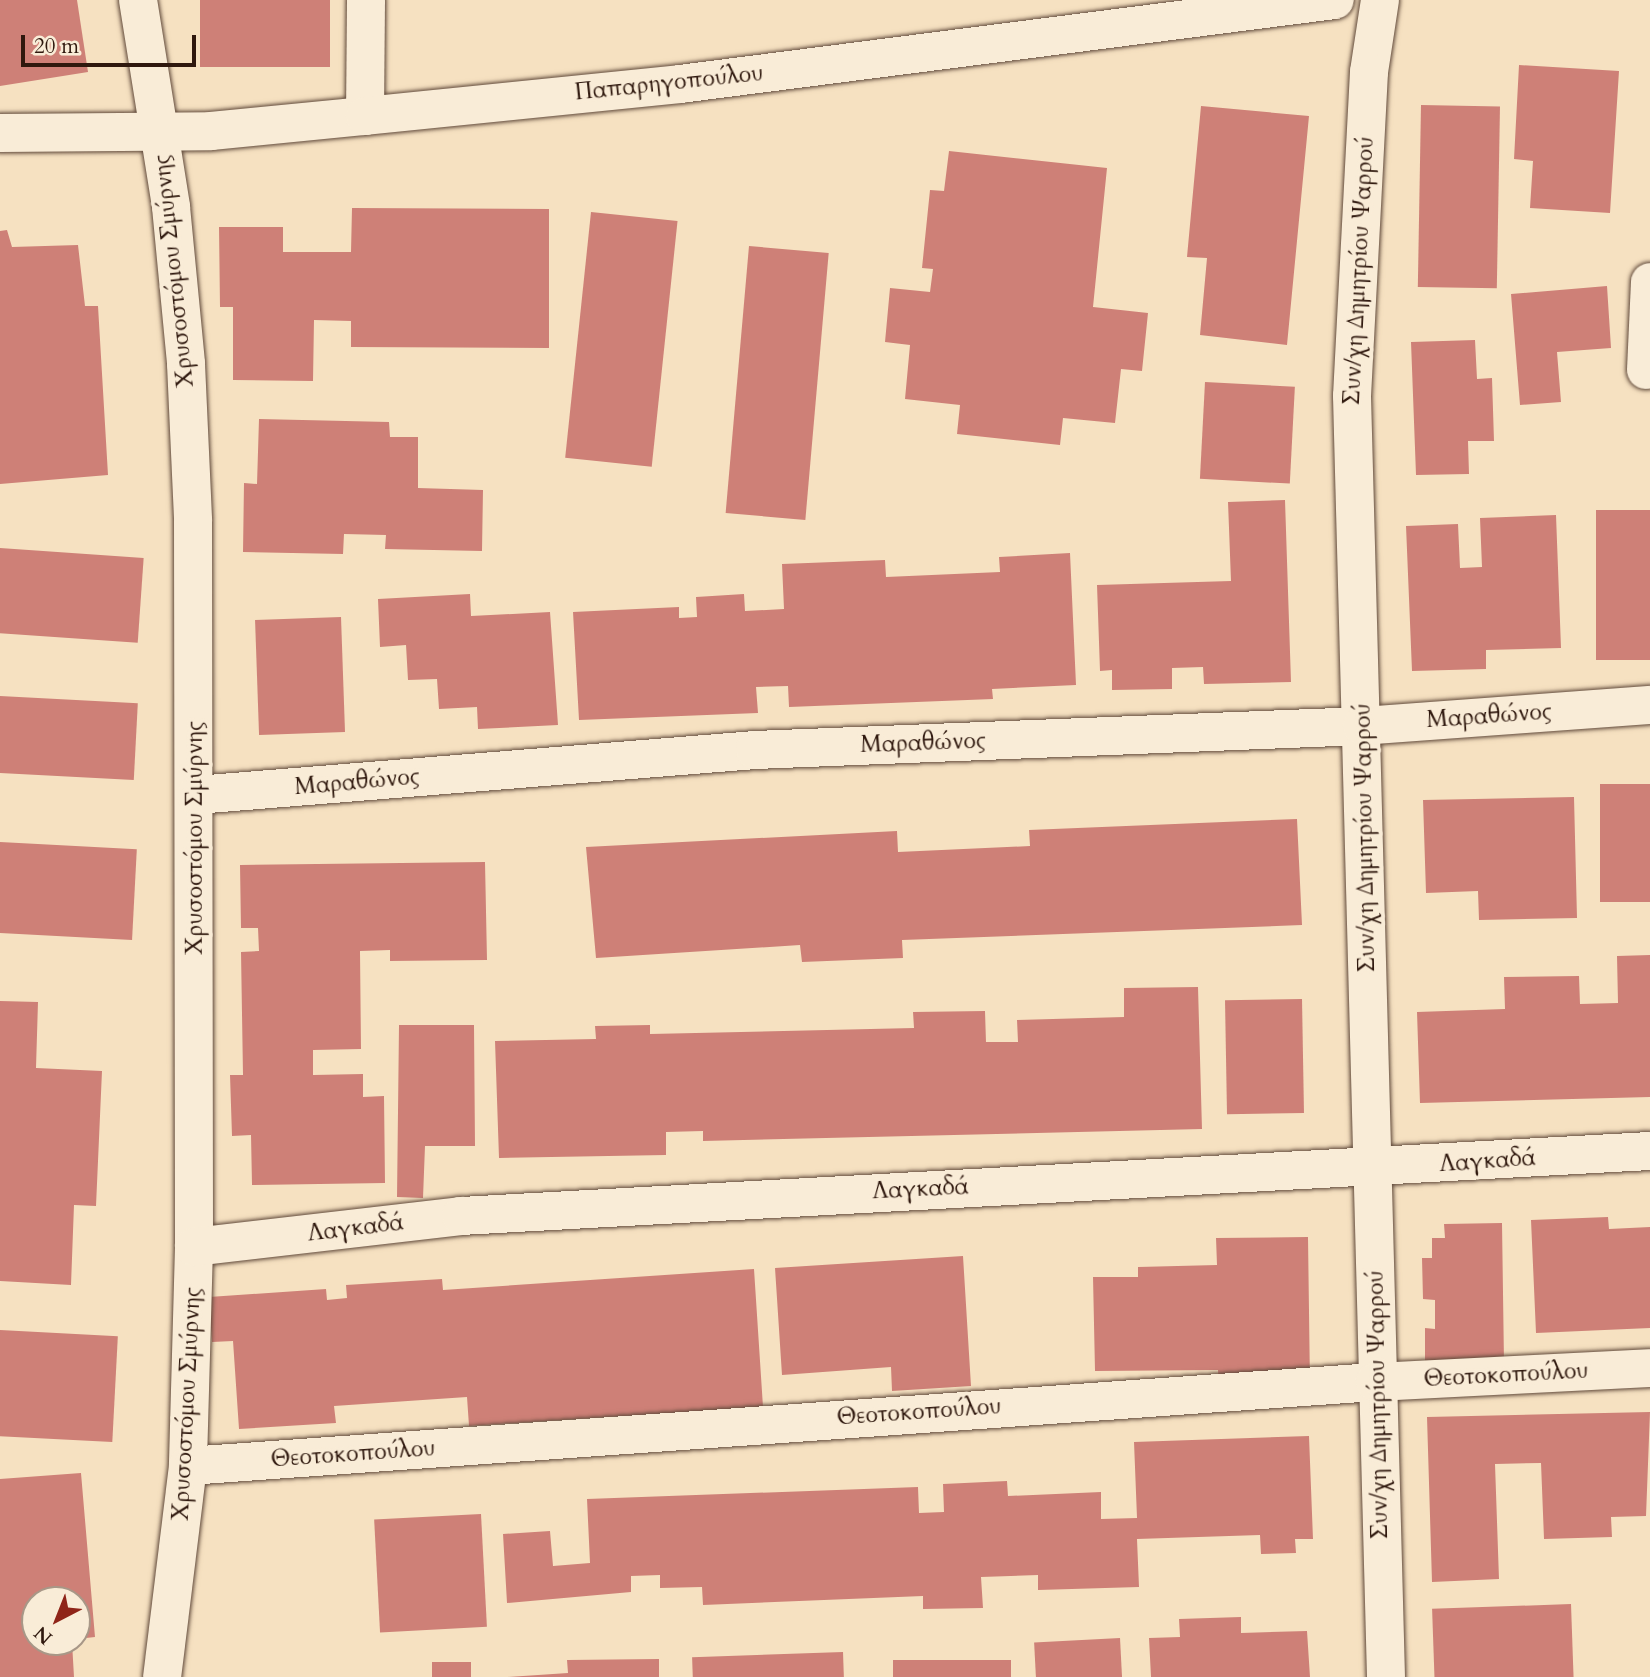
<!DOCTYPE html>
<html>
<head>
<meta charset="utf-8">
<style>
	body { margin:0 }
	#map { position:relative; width:1650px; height:1677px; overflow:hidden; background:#f6e1c1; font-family:Cardo,serif }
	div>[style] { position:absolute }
	.building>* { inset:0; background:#ce8077; transform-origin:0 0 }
	.roads { filter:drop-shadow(0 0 2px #614a3b) drop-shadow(0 0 2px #614a3b) }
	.minor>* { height:38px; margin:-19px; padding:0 19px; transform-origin:19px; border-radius:19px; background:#f9ecd7 }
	span { translate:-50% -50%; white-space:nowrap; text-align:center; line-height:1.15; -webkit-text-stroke:7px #f9ecd7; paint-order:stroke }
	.street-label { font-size:23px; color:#2f180e }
	.north { position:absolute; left:21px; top:1586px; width:70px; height:70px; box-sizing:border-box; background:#f9ecd7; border:2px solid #a89787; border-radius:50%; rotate:222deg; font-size:19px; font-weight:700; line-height:28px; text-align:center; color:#2f180e }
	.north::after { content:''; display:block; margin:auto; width:24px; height:32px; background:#8f2418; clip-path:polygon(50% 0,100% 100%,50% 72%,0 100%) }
	.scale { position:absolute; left:21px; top:35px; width:175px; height:32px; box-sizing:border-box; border:4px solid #2f180e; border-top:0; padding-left:9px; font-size:21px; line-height:24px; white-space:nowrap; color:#2f180e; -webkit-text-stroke:5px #f9ecd7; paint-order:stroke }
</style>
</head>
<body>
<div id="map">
	<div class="building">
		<i style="clip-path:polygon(0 0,77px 0,88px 72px,0 86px)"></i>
		<i style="left:200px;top:0;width:130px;height:67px"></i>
		<i style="clip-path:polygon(1519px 65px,1619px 71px,1610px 213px,1530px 208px,1533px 161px,1514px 159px)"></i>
		<i style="left:1421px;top:105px;width:79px;height:182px;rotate:1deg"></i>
		<i style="clip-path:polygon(1201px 106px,1309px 116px,1287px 345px,1200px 335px,1207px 258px,1187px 257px)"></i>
		<i style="clip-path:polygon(949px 151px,1107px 168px,1093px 307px,1148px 313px,1142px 371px,1121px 369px,1115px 423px,1063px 418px,1060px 445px,957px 434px,960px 405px,905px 399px,910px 345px,885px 342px,890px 288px,930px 292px,933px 269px,922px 268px,930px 190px,944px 191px)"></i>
		<i style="clip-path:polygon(352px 208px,549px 209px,549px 348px,351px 347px,351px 321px,314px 320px,313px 381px,233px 380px,233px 307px,220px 307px,219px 227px,283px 227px,283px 252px,351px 252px)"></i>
		<i style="left:591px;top:212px;width:87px;height:247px;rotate:6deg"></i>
		<i style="clip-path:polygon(7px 230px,12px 247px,78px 245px,85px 306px,98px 306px,108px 475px,0 484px,0 231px)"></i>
		<i style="left:749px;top:246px;width:80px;height:268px;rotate:5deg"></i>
		<i style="clip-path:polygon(1607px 286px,1611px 348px,1557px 352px,1561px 402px,1520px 405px,1511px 294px)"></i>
		<i style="clip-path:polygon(1475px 340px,1477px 379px,1492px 378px,1494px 441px,1468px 441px,1469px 474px,1416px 475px,1411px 342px)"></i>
		<i style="left:1205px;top:382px;width:90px;height:97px;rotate:3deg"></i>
		<i style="clip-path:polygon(259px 419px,389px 422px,390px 437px,418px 437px,418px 488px,483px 490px,482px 551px,385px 549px,386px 535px,344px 534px,343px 554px,243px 552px,244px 483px,257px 484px)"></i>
		<i style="clip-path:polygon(1285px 500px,1291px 682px,1204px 684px,1203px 667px,1172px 668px,1172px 689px,1112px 690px,1112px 670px,1100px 671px,1097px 585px,1231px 581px,1228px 502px)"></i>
		<i style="left:1650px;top:510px;width:150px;height:54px;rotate:90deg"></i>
		<i style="clip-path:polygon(1556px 515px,1561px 648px,1486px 650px,1486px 669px,1412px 671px,1406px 526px,1458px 524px,1460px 568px,1482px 567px,1480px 518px)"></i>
		<i style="left:0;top:548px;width:144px;height:85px;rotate:4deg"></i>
		<i style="clip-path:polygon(1070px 553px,1076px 685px,992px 689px,993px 699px,789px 707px,788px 686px,756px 687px,758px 713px,579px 720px,573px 612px,679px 607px,679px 618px,697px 617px,696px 597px,744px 594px,745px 611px,784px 609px,782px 564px,885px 560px,886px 577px,1000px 572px,999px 557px)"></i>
		<i style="clip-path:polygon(470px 594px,471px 616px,550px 612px,558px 725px,478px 729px,477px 707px,439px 709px,437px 679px,408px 680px,406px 645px,380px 647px,378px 599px)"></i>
		<i style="left:341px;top:617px;width:115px;height:86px;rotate:88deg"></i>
		<i style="left:0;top:696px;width:138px;height:77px;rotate:3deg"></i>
		<i style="left:1650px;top:784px;width:118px;height:50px;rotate:90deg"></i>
		<i style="clip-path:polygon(1574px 797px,1577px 918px,1479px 920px,1478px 891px,1426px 893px,1423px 800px)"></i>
		<i style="clip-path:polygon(1297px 819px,1302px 925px,902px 940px,903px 958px,802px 962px,800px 945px,596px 958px,586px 847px,897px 831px,898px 852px,1030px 846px,1029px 830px)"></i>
		<i style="left:0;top:842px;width:137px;height:91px;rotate:3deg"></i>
		<i style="clip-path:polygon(485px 862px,487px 960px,390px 961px,390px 950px,360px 951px,361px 1049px,313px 1050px,313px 1075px,363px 1074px,363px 1097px,384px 1096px,385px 1183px,252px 1185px,251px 1135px,232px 1136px,230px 1075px,243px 1075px,241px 952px,259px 951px,258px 928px,241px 928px,240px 865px)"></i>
		<i style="clip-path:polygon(1650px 955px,1650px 1097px,1420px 1103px,1417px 1012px,1505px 1009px,1504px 977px,1579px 976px,1580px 1004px,1618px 1003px,1617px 956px)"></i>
		<i style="clip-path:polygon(1198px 987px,1202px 1129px,703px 1141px,703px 1131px,666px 1132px,666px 1155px,499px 1158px,495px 1041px,596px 1039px,595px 1026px,650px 1025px,650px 1034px,914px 1028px,913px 1012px,985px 1011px,986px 1042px,1018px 1042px,1017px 1020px,1124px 1017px,1124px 988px)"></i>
		<i style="left:1302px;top:999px;width:114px;height:77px;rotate:89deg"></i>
		<i style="clip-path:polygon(0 1001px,38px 1002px,36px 1068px,102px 1071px,96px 1206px,74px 1205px,71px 1285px,0 1281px)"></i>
		<i style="clip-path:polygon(399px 1025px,474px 1025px,475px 1146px,425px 1146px,423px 1198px,397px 1197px)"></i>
		<i style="clip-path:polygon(1608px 1217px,1609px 1229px,1650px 1227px,1650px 1328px,1536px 1333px,1531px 1220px)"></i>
		<i style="clip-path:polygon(1502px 1223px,1504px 1362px,1425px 1363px,1425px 1328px,1435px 1329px,1435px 1300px,1423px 1299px,1422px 1258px,1432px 1258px,1432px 1238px,1445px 1238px,1444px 1224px)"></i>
		<i style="clip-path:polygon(1308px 1237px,1310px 1385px,1219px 1387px,1218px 1370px,1095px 1371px,1093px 1277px,1138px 1277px,1138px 1267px,1217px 1265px,1216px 1238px)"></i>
		<i style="clip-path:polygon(963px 1256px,971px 1386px,892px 1391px,891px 1367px,782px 1375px,775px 1268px)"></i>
		<i style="clip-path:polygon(754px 1269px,763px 1407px,469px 1426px,467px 1397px,334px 1406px,336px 1423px,239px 1429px,233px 1341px,212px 1342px,209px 1297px,326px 1289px,327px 1300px,347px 1298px,346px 1285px,442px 1279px,443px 1290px)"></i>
		<i style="left:0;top:1330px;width:118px;height:106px;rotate:3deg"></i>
		<i style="clip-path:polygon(1650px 1412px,1646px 1516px,1611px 1517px,1612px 1537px,1544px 1539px,1541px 1463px,1495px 1464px,1499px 1579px,1432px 1582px,1427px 1417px)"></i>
		<i style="clip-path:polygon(1309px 1436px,1313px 1539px,1295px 1539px,1296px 1553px,1261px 1554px,1260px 1535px,1137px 1539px,1139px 1587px,1038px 1590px,1038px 1575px,981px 1577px,983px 1608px,923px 1609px,923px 1596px,703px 1605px,702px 1587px,660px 1588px,660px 1575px,631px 1576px,631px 1592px,507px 1603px,503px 1534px,550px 1531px,553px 1566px,590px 1563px,587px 1499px,918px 1487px,919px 1513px,944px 1512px,943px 1484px,1007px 1481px,1008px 1496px,1101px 1492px,1101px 1519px,1137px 1518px,1134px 1442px)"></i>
		<i style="clip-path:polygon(81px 1473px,95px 1637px,77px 1639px,77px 1600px,35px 1600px,35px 1642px,72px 1642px,74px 1677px,0 1677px,0 1479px)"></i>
		<i style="left:481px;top:1514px;width:113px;height:107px;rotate:87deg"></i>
		<i style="left:1571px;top:1604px;width:73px;height:139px;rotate:88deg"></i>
		<i style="clip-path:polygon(1241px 1617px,1241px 1633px,1307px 1631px,1310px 1677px,1151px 1677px,1149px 1638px,1180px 1637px,1179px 1619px)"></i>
		<i style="left:1120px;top:1638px;width:39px;height:86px;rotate:87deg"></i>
		<i style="left:843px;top:1652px;width:25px;height:151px;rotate:88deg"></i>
		<i style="clip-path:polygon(659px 1659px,659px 1677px,508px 1677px,568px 1673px,567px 1660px)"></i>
		<i style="left:1011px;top:1660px;width:17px;height:118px;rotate:90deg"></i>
		<i style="left:432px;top:1662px;width:39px;height:15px"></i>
	</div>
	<div class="roads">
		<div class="minor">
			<i style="left:138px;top:0;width:210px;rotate:80.9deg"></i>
			<i style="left:171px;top:207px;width:158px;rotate:84.5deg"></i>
			<i style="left:186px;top:364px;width:157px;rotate:87.4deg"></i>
			<i style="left:193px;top:521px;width:726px;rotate:89.92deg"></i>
			<i style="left:194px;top:1247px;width:219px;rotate:91.6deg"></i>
			<i style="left:188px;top:1466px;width:213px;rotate:97deg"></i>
			<i style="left:1380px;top:0;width:73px;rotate:98.7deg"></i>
			<i style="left:1369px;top:72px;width:324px;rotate:93deg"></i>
			<i style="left:1352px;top:396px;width:1281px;rotate:88.48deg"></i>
			<i style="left:365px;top:116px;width:116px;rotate:-89.5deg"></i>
			<i style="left:0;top:133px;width:211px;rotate:-0.5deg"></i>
			<i style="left:211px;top:131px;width:155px;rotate:-5.6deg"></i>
			<i style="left:365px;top:116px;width:317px;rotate:-5.8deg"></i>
			<i style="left:680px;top:84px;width:660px;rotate:-7.31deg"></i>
			<i style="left:1646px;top:370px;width:88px;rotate:-87.4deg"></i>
			<i style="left:196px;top:795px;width:561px;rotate:-4.6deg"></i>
			<i style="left:755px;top:750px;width:607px;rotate:-2.26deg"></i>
			<i style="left:1362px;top:726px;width:289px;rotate:-4.2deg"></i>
			<i style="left:194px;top:1247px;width:269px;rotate:-6.6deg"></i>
			<i style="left:461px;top:1216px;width:1191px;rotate:-3.13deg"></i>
			<i style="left:188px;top:1466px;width:1190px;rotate:-4.05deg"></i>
			<i style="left:1375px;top:1382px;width:275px;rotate:-2.9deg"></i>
		</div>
	</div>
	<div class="street-label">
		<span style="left:669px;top:83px;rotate:-6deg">Παπαρηγοπούλου</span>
		<span style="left:174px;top:271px;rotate:-96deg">Χρυσοστόμου Σμύρνης</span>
		<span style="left:1359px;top:271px;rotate:-87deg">Συν/χη Δημητρίου Ψαρρού</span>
		<span style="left:1489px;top:716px;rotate:-4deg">Μαραθώνος</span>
		<span style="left:923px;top:743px;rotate:-2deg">Μαραθώνος</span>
		<span style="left:357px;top:782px;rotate:-5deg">Μαραθώνος</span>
		<span style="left:195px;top:838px;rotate:-90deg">Χρυσοστόμου Σμύρνης</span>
		<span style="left:1365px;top:838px;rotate:-91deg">Συν/χη Δημητρίου Ψαρρού</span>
		<span style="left:1488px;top:1161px;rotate:-4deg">Λαγκαδά</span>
		<span style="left:921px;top:1189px;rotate:-3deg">Λαγκαδά</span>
		<span style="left:356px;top:1228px;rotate:-7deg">Λαγκαδά</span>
		<span style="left:1506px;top:1375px;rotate:-3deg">Θεοτοκοπούλου</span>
		<span style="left:187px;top:1404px;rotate:-87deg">Χρυσοστόμου Σμύρνης</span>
		<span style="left:1378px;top:1405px;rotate:-91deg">Συν/χη Δημητρίου Ψαρρού</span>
		<span style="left:919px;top:1412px;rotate:-4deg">Θεοτοκοπούλου</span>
		<span style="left:353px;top:1454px;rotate:-4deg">Θεοτοκοπούλου</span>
	</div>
	<div class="north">N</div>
	<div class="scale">20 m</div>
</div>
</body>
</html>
